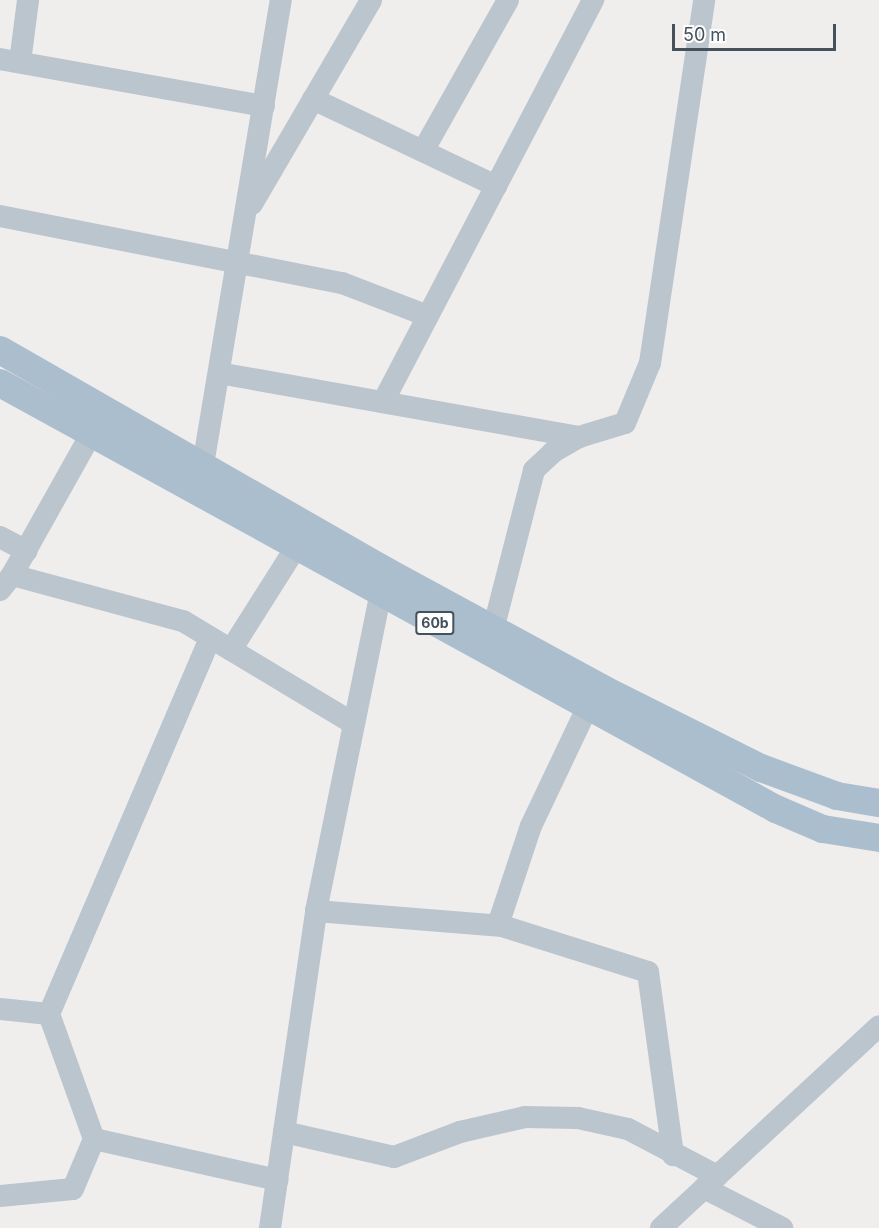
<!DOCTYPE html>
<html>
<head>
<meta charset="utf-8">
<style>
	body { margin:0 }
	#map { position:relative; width:879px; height:1228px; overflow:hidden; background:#f0eded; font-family:Inter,sans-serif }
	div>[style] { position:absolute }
	.minor>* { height:22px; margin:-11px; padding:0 11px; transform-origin:11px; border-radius:11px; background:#bbc5cd }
	.major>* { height:28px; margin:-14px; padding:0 14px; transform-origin:14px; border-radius:14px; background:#abbece }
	span { translate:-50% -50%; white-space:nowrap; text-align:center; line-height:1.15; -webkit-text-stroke:4.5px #fff; paint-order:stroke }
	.shield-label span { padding:2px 4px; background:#fff; border:2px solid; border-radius:4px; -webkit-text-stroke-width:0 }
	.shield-label { font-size:14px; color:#45515b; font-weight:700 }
	.scale { position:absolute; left:672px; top:24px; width:164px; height:27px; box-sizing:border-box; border:3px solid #45515b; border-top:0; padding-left:8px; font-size:18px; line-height:21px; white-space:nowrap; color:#45515b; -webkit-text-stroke:4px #fff; paint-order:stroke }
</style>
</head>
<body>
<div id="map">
	<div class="minor">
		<i style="left:0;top:59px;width:268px;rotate:10.1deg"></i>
		<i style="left:20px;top:62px;width:63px;rotate:-82.6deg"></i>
		<i style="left:313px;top:99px;width:203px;rotate:25.4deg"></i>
		<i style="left:423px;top:151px;width:173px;rotate:-60.6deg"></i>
		<i style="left:252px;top:204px;width:236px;rotate:-59.7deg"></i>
		<i style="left:0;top:216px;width:349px;rotate:11.1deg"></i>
		<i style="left:342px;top:283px;width:92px;rotate:21deg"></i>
		<i style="left:219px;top:373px;width:366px;rotate:10.1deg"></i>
		<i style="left:383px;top:402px;width:454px;rotate:-62.4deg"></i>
		<i style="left:203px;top:465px;width:471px;rotate:-80.5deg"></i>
		<i style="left:0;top:537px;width:30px;rotate:28deg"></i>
		<i style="left:12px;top:575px;width:177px;rotate:15.1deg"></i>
		<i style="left:183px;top:621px;width:196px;rotate:31deg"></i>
		<i style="left:0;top:590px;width:19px;rotate:-51deg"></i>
		<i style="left:12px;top:575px;width:162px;rotate:-60.7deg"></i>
		<i style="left:493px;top:630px;width:165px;rotate:-75.6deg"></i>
		<i style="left:534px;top:470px;width:26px;rotate:-43deg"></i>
		<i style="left:553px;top:452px;width:30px;rotate:-30deg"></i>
		<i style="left:579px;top:437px;width:48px;rotate:-16.9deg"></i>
		<i style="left:625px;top:423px;width:65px;rotate:-67.4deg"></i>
		<i style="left:650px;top:363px;width:367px;rotate:-81.5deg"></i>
		<i style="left:231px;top:650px;width:122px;rotate:-57.7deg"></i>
		<i style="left:316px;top:911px;width:187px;rotate:4.6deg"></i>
		<i style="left:502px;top:926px;width:153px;rotate:17.5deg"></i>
		<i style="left:648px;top:972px;width:185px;rotate:82.2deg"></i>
		<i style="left:498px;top:925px;width:104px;rotate:-71.6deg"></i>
		<i style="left:531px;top:826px;width:133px;rotate:-64.6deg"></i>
		<i style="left:0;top:1009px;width:49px;rotate:5.8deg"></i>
		<i style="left:49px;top:1014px;width:409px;rotate:-66.8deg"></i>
		<i style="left:49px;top:1014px;width:133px;rotate:70.2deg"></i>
		<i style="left:94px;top:1139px;width:188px;rotate:12.6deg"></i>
		<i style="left:284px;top:1132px;width:113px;rotate:12.8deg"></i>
		<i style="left:394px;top:1157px;width:71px;rotate:-20.7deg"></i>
		<i style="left:460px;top:1132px;width:67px;rotate:-13deg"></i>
		<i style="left:525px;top:1117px;width:53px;rotate:1.1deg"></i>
		<i style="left:578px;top:1118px;width:51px;rotate:12.4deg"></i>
		<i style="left:628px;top:1129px;width:101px;rotate:27.8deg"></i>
		<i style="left:704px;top:1188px;width:88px;rotate:27.1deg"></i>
		<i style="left:0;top:1196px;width:73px;rotate:-5.5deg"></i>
		<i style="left:73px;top:1189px;width:54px;rotate:-67.2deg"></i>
		<i style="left:270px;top:1228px;width:320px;rotate:-81.7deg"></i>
		<i style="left:316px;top:911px;width:341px;rotate:-78.5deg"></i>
		<i style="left:661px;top:1228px;width:297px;rotate:-42.8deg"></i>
	</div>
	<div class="major">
		<i style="left:0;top:350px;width:445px;rotate:29.8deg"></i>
		<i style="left:386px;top:571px;width:249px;rotate:28.5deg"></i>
		<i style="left:605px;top:690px;width:174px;rotate:26.6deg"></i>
		<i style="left:761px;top:768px;width:81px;rotate:20.2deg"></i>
		<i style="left:837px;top:796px;width:43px;rotate:9.5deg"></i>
		<i style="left:0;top:383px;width:885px;rotate:28.77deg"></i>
		<i style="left:776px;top:809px;width:51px;rotate:23.1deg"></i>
		<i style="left:823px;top:829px;width:57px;rotate:9.1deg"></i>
	</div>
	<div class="shield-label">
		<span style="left:435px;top:623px">60b</span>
	</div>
	<div class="scale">50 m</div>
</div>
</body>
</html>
